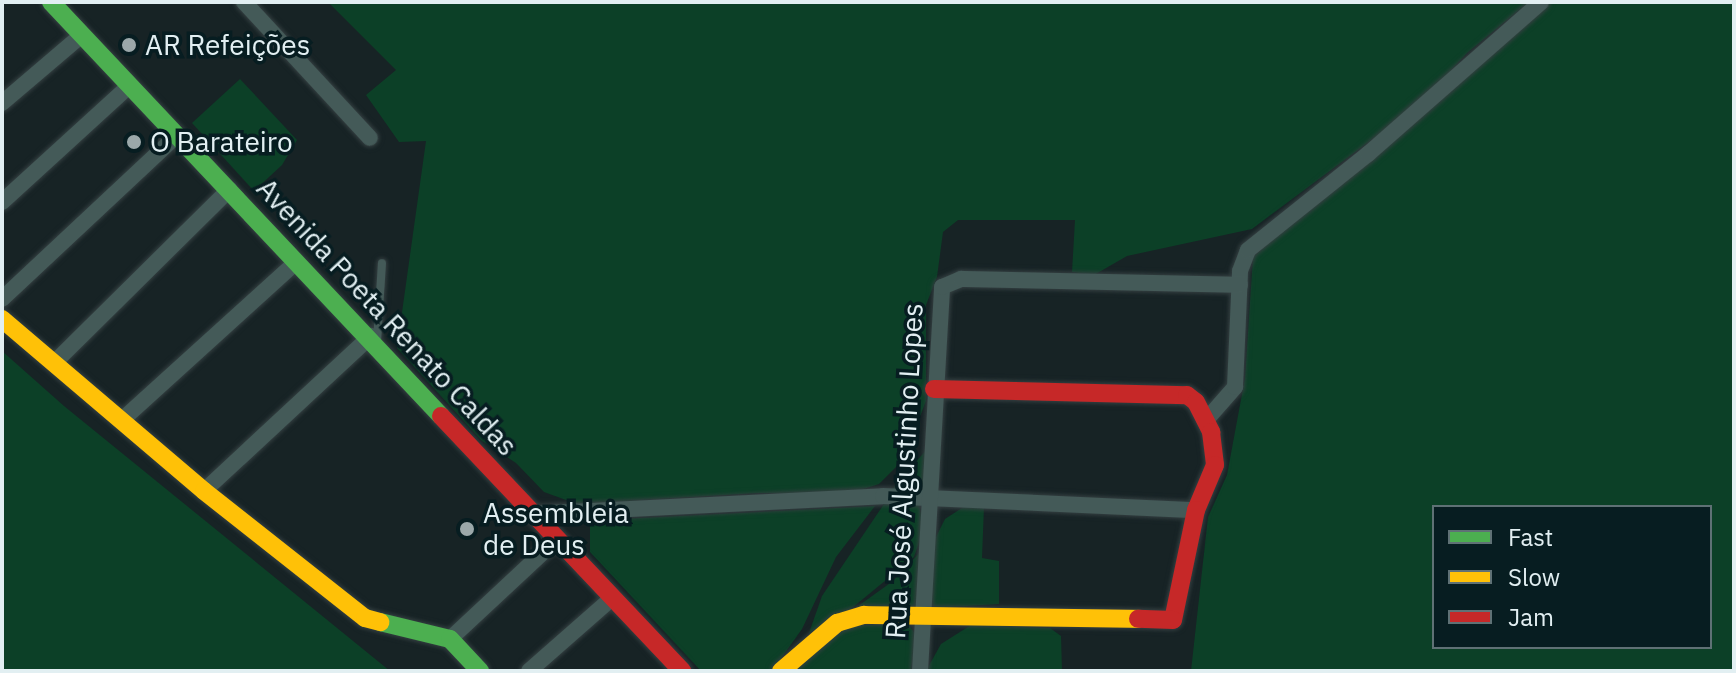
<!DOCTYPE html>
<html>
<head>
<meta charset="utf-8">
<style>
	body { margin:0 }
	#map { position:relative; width:1736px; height:673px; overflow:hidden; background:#172325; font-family:"IBM Plex Sans",sans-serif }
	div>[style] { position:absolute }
	.green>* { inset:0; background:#0c4027 }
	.roads { filter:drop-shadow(0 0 2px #343f41) drop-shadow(0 0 2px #343f41) }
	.lane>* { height:8px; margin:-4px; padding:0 4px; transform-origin:4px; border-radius:4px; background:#445a58 }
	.street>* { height:16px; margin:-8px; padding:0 8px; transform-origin:8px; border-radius:8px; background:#445a58 }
	.fast>* { height:18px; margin:-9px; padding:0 9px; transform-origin:9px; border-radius:9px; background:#4caf50 }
	.slow>* { height:18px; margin:-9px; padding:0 9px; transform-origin:9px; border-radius:9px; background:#ffc107 }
	.jam>* { height:18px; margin:-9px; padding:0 9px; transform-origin:9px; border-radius:9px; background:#c62828 }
	.dots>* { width:22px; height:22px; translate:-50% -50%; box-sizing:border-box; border:4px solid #071d21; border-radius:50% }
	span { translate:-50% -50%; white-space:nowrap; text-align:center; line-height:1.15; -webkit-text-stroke:7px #071d21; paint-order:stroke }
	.poi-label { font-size:28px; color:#e2eff2 }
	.left { translate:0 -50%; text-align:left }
	.street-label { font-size:28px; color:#e2eff2 }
	.frame { position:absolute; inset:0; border:4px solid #e2eff2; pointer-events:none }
	.legend { position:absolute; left:1432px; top:505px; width:280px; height:144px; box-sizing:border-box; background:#071d21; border:2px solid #5f7175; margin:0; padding:10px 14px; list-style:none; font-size:24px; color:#e2eff2 }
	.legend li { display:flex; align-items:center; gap:16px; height:40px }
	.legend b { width:40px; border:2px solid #5f7175 }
</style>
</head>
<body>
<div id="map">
	<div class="green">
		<i style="clip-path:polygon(328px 2px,1529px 2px,1467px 53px,1421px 103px,1252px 229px,1127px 256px,1094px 275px,1072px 272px,1075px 220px,958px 220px,943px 232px,937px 277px,926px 305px,926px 401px,903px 460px,879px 484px,848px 494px,758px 493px,577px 504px,544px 492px,516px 463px,482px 441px,397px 348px,426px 141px,399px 142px,366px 95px,396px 70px)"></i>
		<i style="clip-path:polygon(evenodd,1547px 2px,1734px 2px,1734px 671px,1191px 671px,1208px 517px,1227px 475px,1245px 378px,1253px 257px,1547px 2px,1434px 507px,1710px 507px,1710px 647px,1434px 647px,1434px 507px)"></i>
		<i style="clip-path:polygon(240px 79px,297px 140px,282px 165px,254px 191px,192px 123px)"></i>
		<i style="clip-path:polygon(2px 351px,64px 406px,390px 671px,2px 671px)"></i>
		<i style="clip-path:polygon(927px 449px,924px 489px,891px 491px)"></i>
		<i style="clip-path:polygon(886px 501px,918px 501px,924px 528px,914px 557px,852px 608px,809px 633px,822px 596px)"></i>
		<i style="clip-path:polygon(875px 506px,836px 557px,802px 629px,772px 671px,701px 671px,590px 552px,590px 526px,600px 520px)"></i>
		<i style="clip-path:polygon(965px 506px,984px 507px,982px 558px,999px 561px,999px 604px,934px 608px,929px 597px,933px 543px,945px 519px)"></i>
		<i style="clip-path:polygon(920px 552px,920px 609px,854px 609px,893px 581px)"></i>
		<i style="clip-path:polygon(908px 624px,916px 635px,911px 671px,793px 671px,842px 625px)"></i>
		<i style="clip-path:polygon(971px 625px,1050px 628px,1061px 636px,1062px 671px,926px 671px,941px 644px)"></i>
	</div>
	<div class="roads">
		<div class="lane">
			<i style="left:377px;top:342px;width:79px;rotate:-86.4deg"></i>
		</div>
		<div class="street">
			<i style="left:244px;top:2px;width:185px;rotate:47.2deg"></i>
			<i style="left:2px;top:103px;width:105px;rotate:-40.4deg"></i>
			<i style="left:2px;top:202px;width:173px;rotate:-42.4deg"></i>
			<i style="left:2px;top:299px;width:240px;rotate:-43.1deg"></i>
			<i style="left:54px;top:363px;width:247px;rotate:-44.7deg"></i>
			<i style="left:1207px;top:419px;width:43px;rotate:-48.8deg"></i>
			<i style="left:1235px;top:387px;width:116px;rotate:-87.5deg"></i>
			<i style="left:1240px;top:271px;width:22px;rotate:-69deg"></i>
			<i style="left:1248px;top:250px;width:154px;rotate:-38.7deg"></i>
			<i style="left:1368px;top:154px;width:230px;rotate:-41.3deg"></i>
			<i style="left:122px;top:420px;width:235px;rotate:-42.2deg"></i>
			<i style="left:204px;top:491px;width:228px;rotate:-42.9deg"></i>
			<i style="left:531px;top:514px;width:352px;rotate:-2.9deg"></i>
			<i style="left:883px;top:496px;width:313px;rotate:2.6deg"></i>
			<i style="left:450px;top:639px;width:145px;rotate:-43deg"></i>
			<i style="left:529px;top:671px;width:111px;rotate:-41.3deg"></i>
			<i style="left:920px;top:671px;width:385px;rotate:-86.7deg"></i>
			<i style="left:942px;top:287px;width:21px;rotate:-23deg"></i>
			<i style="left:961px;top:279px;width:279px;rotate:1.2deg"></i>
		</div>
		<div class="fast">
			<i style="left:51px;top:2px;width:569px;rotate:46.71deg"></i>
			<i style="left:380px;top:622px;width:72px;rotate:13.7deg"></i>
			<i style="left:450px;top:639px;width:44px;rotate:46.8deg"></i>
		</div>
		<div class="slow">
			<i style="left:2px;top:319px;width:265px;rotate:40.4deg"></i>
			<i style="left:204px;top:491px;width:205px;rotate:38.3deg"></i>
			<i style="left:365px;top:618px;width:16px;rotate:15deg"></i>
			<i style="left:781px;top:671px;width:74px;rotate:-40.6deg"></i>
			<i style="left:837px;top:623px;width:28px;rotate:-17deg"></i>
			<i style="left:864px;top:615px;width:274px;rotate:0.8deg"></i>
		</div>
		<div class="jam">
			<i style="left:934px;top:389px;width:253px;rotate:1.4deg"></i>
			<i style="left:1187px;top:395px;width:11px;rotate:38deg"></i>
			<i style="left:1196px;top:402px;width:34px;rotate:63deg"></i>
			<i style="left:1211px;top:432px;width:33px;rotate:83deg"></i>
			<i style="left:1215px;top:465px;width:49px;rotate:112.9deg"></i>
			<i style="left:1196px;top:510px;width:112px;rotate:101.8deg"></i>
			<i style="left:1173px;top:620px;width:35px;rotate:-178deg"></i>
			<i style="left:441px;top:416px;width:351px;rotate:46.6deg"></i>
		</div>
	</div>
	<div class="dots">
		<i style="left:129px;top:45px;background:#9ba8aa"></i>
		<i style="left:134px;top:142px;background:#9ba8aa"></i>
		<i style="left:467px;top:529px;background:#9ba8aa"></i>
	</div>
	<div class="poi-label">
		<span class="left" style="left:145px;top:45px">AR Refeições</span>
		<span class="left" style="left:150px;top:142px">O Barateiro</span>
		<span class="left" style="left:483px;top:529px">Assembleia<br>de Deus</span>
	</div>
	<div class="street-label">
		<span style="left:387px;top:317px;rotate:47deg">Avenida Poeta Renato Caldas</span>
		<span style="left:904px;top:471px;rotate:-87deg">Rua José Algustinho Lopes</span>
	</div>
	<div class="frame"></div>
	<ul class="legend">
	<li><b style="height:10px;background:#4caf50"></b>Fast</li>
	<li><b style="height:10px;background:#ffc107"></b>Slow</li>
	<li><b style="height:10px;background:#c62828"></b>Jam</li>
	</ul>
</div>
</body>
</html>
